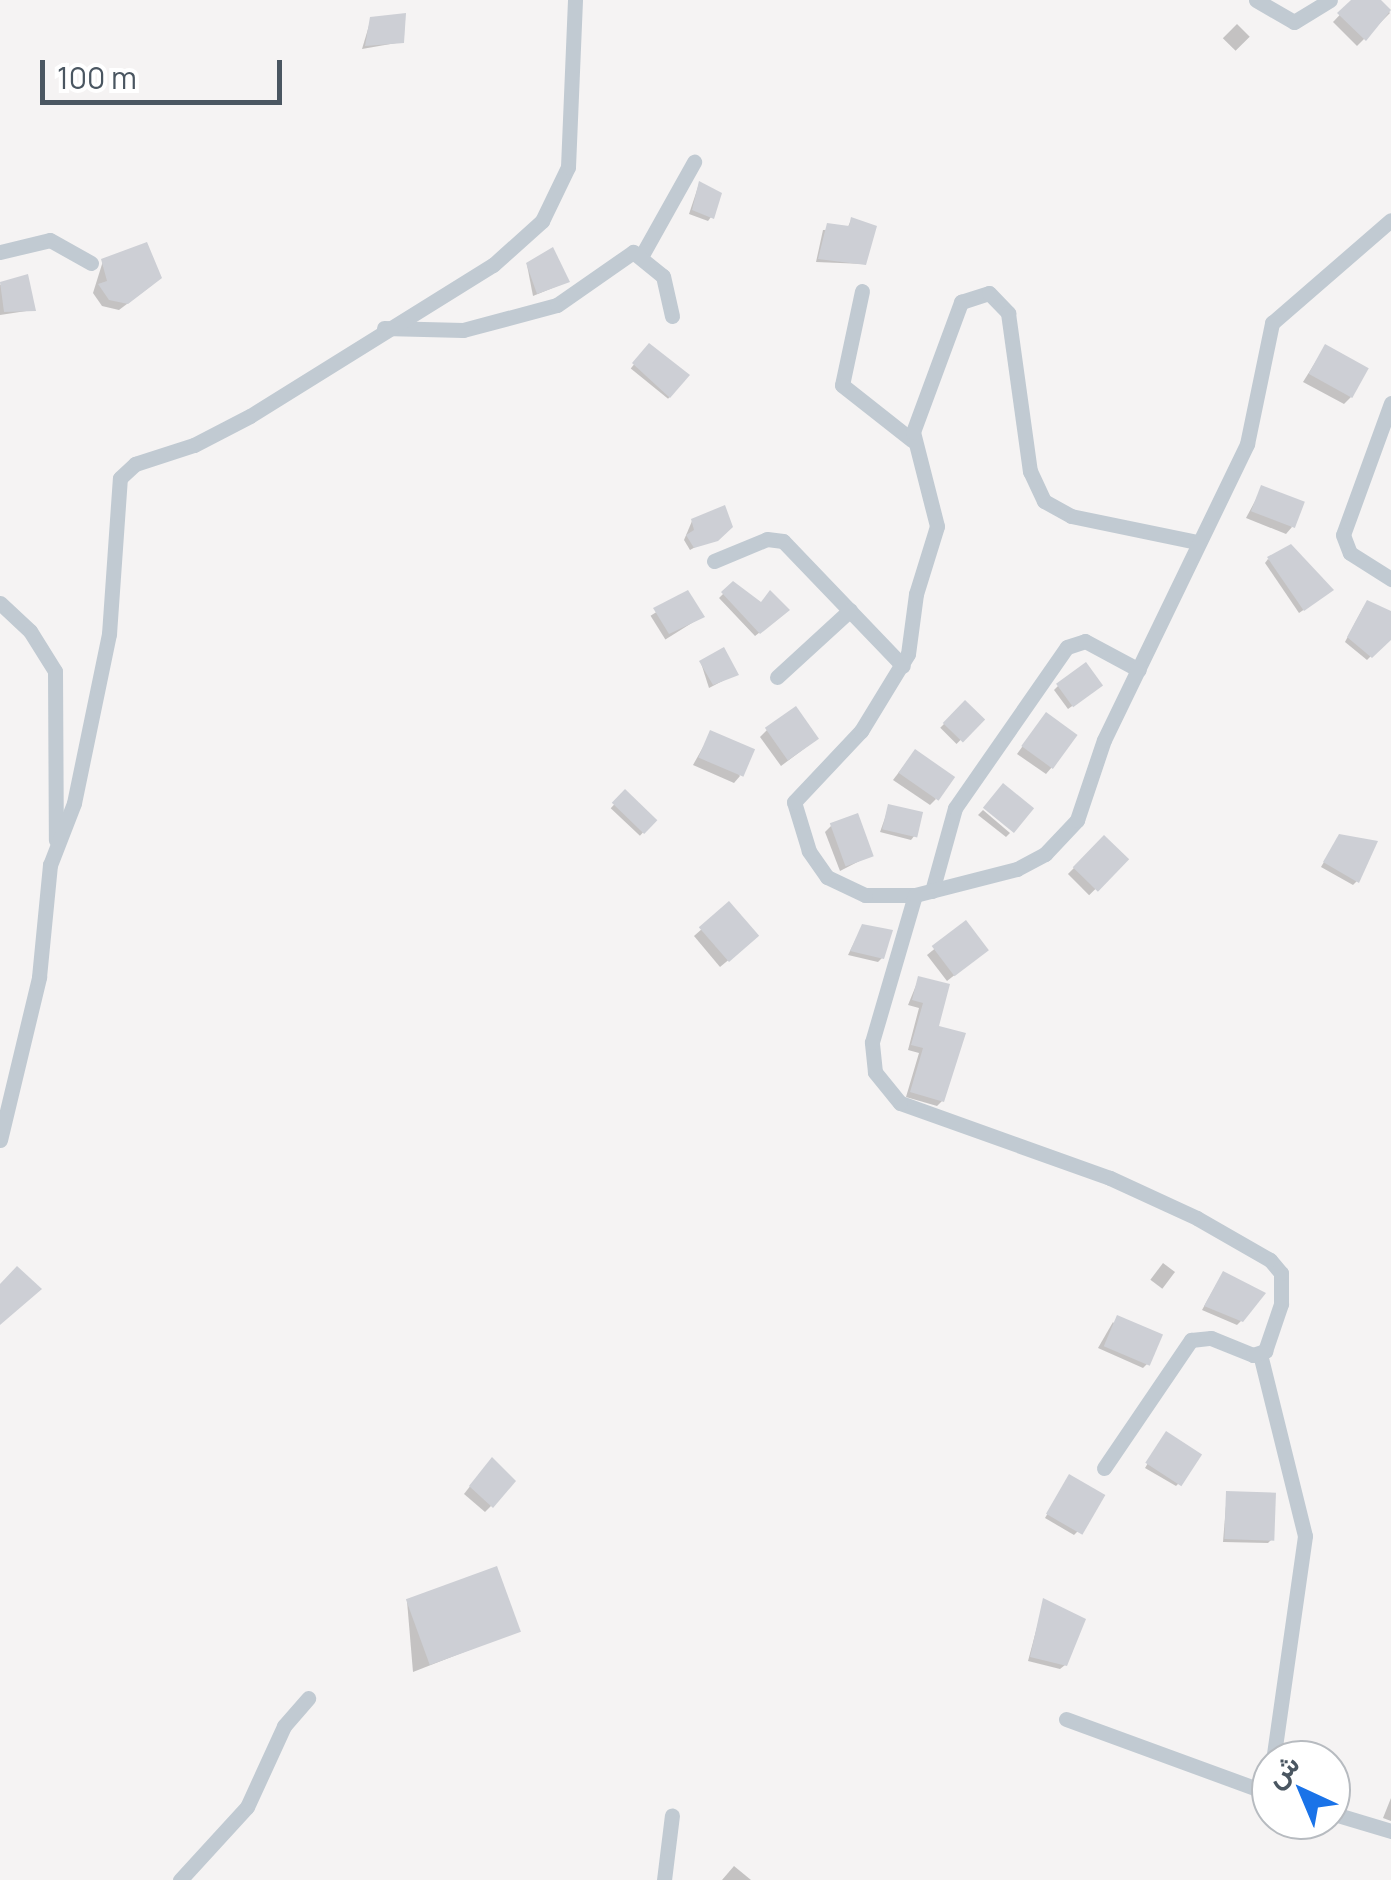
<!DOCTYPE html>
<html>
<head>
<meta charset="utf-8">
<style>
	body { margin:0 }
	#map { position:relative; width:1391px; height:1880px; overflow:hidden; background:#f5f3f3; font-family:Manrope,Vazirmatn,sans-serif }
	div>[style] { position:absolute }
	.shadow>* { inset:0; background:#0003; transform-origin:0 0 }
	.building>* { inset:0; background:#cdcfd5; transform-origin:0 0 }
	.minor>* { height:15px; margin:-7.5px; padding:0 7.5px; transform-origin:7.5px; border-radius:7.5px; background:#c1cad2 }
	span { translate:-50% -50%; white-space:nowrap; text-align:center; line-height:1.15; -webkit-text-stroke:10px #fff; paint-order:stroke }
	.north { position:absolute; left:1251px; top:1740px; width:100px; height:100px; box-sizing:border-box; background:#fff; border:2px solid #b7bbc0; border-radius:50%; rotate:316deg; font-size:28px; font-weight:700; line-height:40px; text-align:center; color:#4a5661 }
	.north::after { content:''; display:block; margin:auto; width:35px; height:45px; background:#1a73e8; clip-path:polygon(50% 0,100% 100%,50% 72%,0 100%) }
	.scale { position:absolute; left:40px; top:60px; width:242px; height:45px; box-sizing:border-box; border:5px solid #4a5661; border-top:0; padding-left:12px; font-size:30px; line-height:35px; white-space:nowrap; color:#4a5661; -webkit-text-stroke:8px #fff; paint-order:stroke }
</style>
</head>
<body>
<div id="map">
	<div class="shadow">
		<i style="clip-path:polygon(1354px 0,1377px 0,1390px 13px,1357px 46px,1333px 22px)"></i>
		<i style="clip-path:polygon(371px 19px,402px 42px,362px 49px)"></i>
		<i style="left:1237px;top:24px;width:18px;height:20px;rotate:45deg"></i>
		<i style="clip-path:polygon(699px 184px,711px 217px,708px 221px,689px 214px)"></i>
		<i style="clip-path:polygon(851px 220px,864px 264px,816px 262px,823px 230px,847px 229px)"></i>
		<i style="clip-path:polygon(103px 261px,152px 285px,119px 310px,102px 306px,93px 293px)"></i>
		<i style="clip-path:polygon(527px 265px,567px 282px,533px 296px)"></i>
		<i style="clip-path:polygon(26px 277px,33px 310px,0 315px,0 285px)"></i>
		<i style="left:649px;top:346px;width:48px;height:29px;rotate:39deg"></i>
		<i style="clip-path:polygon(1325px 347px,1351px 397px,1344px 404px,1303px 382px)"></i>
		<i style="clip-path:polygon(1262px 488px,1292px 527px,1286px 534px,1246px 518px)"></i>
		<i style="clip-path:polygon(692px 521px,726px 530px,690px 550px,684px 540px)"></i>
		<i style="clip-path:polygon(1268px 559px,1327px 594px,1299px 613px,1265px 563px)"></i>
		<i style="clip-path:polygon(733px 584px,760px 605px,783px 614px,755px 636px,719px 598px)"></i>
		<i style="left:687px;top:593px;width:28px;height:43px;rotate:58deg"></i>
		<i style="clip-path:polygon(1363px 608px,1391px 613px,1391px 636px,1367px 660px,1345px 642px)"></i>
		<i style="clip-path:polygon(701px 663px,736px 674px,709px 688px)"></i>
		<i style="clip-path:polygon(1058px 686px,1096px 689px,1068px 709px,1054px 690px)"></i>
		<i style="left:965px;top:703px;width:23px;height:35px;rotate:45deg"></i>
		<i style="clip-path:polygon(1040px 722px,1052px 767px,1046px 774px,1017px 754px)"></i>
		<i style="clip-path:polygon(767px 730px,809px 745px,781px 766px,760px 737px)"></i>
		<i style="clip-path:polygon(711px 733px,740px 776px,734px 783px,693px 765px)"></i>
		<i style="clip-path:polygon(909px 759px,936px 799px,930px 805px,893px 780px)"></i>
		<i style="left:625px;top:793px;width:40px;height:21px;rotate:43deg"></i>
		<i style="clip-path:polygon(889px 807px,915px 835px,911px 840px,880px 832px)"></i>
		<i style="clip-path:polygon(983px 810px,1010px 833px,1006px 837px,978px 815px)"></i>
		<i style="clip-path:polygon(832px 825px,871px 855px,840px 871px,825px 832px)"></i>
		<i style="left:1104px;top:838px;width:30px;height:51px;rotate:45deg"></i>
		<i style="clip-path:polygon(1336px 841px,1357px 881px,1353px 885px,1321px 867px)"></i>
		<i style="clip-path:polygon(729px 905px,749px 943px,720px 967px,694px 936px)"></i>
		<i style="clip-path:polygon(966px 923px,979px 956px,947px 981px,927px 955px)"></i>
		<i style="clip-path:polygon(862px 927px,882px 958px,878px 962px,848px 955px)"></i>
		<i style="clip-path:polygon(919px 978px,936px 1028px,942px 1101px,937px 1106px,906px 1097px,919px 1053px,908px 1050px,919px 1008px,908px 1005px)"></i>
		<i style="left:1163px;top:1263px;width:15px;height:21px;rotate:37deg"></i>
		<i style="clip-path:polygon(1220px 1278px,1241px 1321px,1237px 1325px,1202px 1310px)"></i>
		<i style="clip-path:polygon(1113px 1322px,1147px 1364px,1143px 1368px,1098px 1348px)"></i>
		<i style="clip-path:polygon(1163px 1438px,1180px 1482px,1176px 1486px,1145px 1468px)"></i>
		<i style="clip-path:polygon(485px 1467px,491px 1506px,485px 1512px,464px 1494px)"></i>
		<i style="clip-path:polygon(1069px 1477px,1078px 1531px,1074px 1535px,1045px 1518px)"></i>
		<i style="clip-path:polygon(1227px 1493px,1272px 1539px,1268px 1543px,1223px 1542px)"></i>
		<i style="clip-path:polygon(407px 1601px,518px 1631px,413px 1672px)"></i>
		<i style="clip-path:polygon(1044px 1601px,1065px 1665px,1060px 1669px,1028px 1661px)"></i>
		<i style="clip-path:polygon(1391px 1798px,1391px 1821px,1383px 1818px)"></i>
		<i style="clip-path:polygon(734px 1866px,751px 1880px,722px 1880px)"></i>
	</div>
	<div class="building">
		<i style="clip-path:polygon(1351px 0,1381px 0,1391px 10px,1366px 41px,1337px 13px)"></i>
		<i style="clip-path:polygon(406px 13px,404px 43px,365px 46px,370px 17px)"></i>
		<i style="clip-path:polygon(699px 181px,722px 193px,714px 219px,692px 210px)"></i>
		<i style="clip-path:polygon(851px 217px,877px 226px,866px 265px,818px 259px,827px 223px,849px 226px)"></i>
		<i style="clip-path:polygon(147px 242px,162px 278px,128px 304px,109px 300px,98px 284px,107px 281px,101px 259px)"></i>
		<i style="clip-path:polygon(553px 247px,570px 282px,537px 294px,526px 263px)"></i>
		<i style="clip-path:polygon(28px 274px,36px 311px,4px 312px,0 282px)"></i>
		<i style="clip-path:polygon(649px 343px,690px 375px,670px 398px,632px 363px)"></i>
		<i style="left:1325px;top:344px;width:50px;height:34px;rotate:29deg"></i>
		<i style="left:1261px;top:485px;width:47px;height:28px;rotate:21deg"></i>
		<i style="clip-path:polygon(725px 505px,733px 527px,718px 541px,694px 548px,686px 535px,694px 530px,691px 519px)"></i>
		<i style="clip-path:polygon(1291px 544px,1334px 590px,1304px 611px,1267px 557px)"></i>
		<i style="clip-path:polygon(733px 581px,761px 602px,770px 590px,790px 610px,760px 634px,721px 592px)"></i>
		<i style="clip-path:polygon(688px 590px,705px 617px,669px 634px,653px 608px)"></i>
		<i style="clip-path:polygon(1367px 600px,1391px 611px,1391px 640px,1372px 658px,1347px 637px)"></i>
		<i style="clip-path:polygon(724px 647px,739px 675px,713px 685px,699px 661px)"></i>
		<i style="left:1086px;top:662px;width:29px;height:37px;rotate:54deg"></i>
		<i style="left:965px;top:700px;width:28px;height:32px;rotate:44deg"></i>
		<i style="left:796px;top:706px;width:40px;height:38px;rotate:55deg"></i>
		<i style="left:1046px;top:712px;width:39px;height:42px;rotate:36deg"></i>
		<i style="left:710px;top:730px;width:49px;height:30px;rotate:23deg"></i>
		<i style="left:915px;top:749px;width:49px;height:29px;rotate:35deg"></i>
		<i style="left:1003px;top:783px;width:40px;height:32px;rotate:39deg"></i>
		<i style="left:625px;top:789px;width:45px;height:19px;rotate:44deg"></i>
		<i style="left:888px;top:804px;width:36px;height:26px;rotate:13deg"></i>
		<i style="left:858px;top:813px;width:46px;height:30px;rotate:70deg"></i>
		<i style="clip-path:polygon(1339px 834px,1378px 841px,1359px 883px,1323px 862px)"></i>
		<i style="left:1104px;top:835px;width:35px;height:45px;rotate:44deg"></i>
		<i style="left:729px;top:901px;width:46px;height:40px;rotate:49deg"></i>
		<i style="left:966px;top:920px;width:38px;height:43px;rotate:53deg"></i>
		<i style="clip-path:polygon(862px 924px,893px 930px,884px 959px,850px 951px)"></i>
		<i style="clip-path:polygon(918px 976px,950px 984px,939px 1026px,966px 1033px,944px 1102px,910px 1092px,923px 1048px,911px 1045px,923px 1003px,912px 1000px)"></i>
		<i style="clip-path:polygon(17px 1266px,42px 1289px,0 1325px,0 1284px)"></i>
		<i style="clip-path:polygon(1223px 1271px,1266px 1293px,1243px 1322px,1204px 1306px)"></i>
		<i style="left:1117px;top:1315px;width:50px;height:34px;rotate:23deg"></i>
		<i style="left:1166px;top:1431px;width:43px;height:38px;rotate:33deg"></i>
		<i style="clip-path:polygon(492px 1457px,516px 1481px,493px 1508px,469px 1486px)"></i>
		<i style="left:1069px;top:1474px;width:42px;height:46px;rotate:30deg"></i>
		<i style="left:1226px;top:1491px;width:50px;height:48px;rotate:2deg"></i>
		<i style="left:497px;top:1566px;width:70px;height:97px;rotate:70deg"></i>
		<i style="clip-path:polygon(1043px 1598px,1086px 1619px,1067px 1666px,1030px 1657px)"></i>
	</div>
	<div class="minor">
		<i style="left:1256px;top:0;width:44px;rotate:30.1deg"></i>
		<i style="left:1294px;top:22px;width:42px;rotate:-31.4deg"></i>
		<i style="left:0;top:252px;width:51px;rotate:-13.5deg"></i>
		<i style="left:50px;top:240px;width:47px;rotate:29.3deg"></i>
		<i style="left:642px;top:255px;width:107px;rotate:-60.8deg"></i>
		<i style="left:862px;top:291px;width:96px;rotate:102deg"></i>
		<i style="left:842px;top:385px;width:89px;rotate:38.2deg"></i>
		<i style="left:384px;top:328px;width:79px;rotate:1.5deg"></i>
		<i style="left:463px;top:330px;width:97px;rotate:-14.9deg"></i>
		<i style="left:557px;top:305px;width:93px;rotate:-34.9deg"></i>
		<i style="left:633px;top:252px;width:38px;rotate:39deg"></i>
		<i style="left:663px;top:276px;width:41px;rotate:77.3deg"></i>
		<i style="left:1391px;top:403px;width:140px;rotate:110deg"></i>
		<i style="left:1343px;top:535px;width:19px;rotate:69deg"></i>
		<i style="left:1350px;top:553px;width:49px;rotate:32.4deg"></i>
		<i style="left:714px;top:561px;width:57px;rotate:-22.5deg"></i>
		<i style="left:767px;top:539px;width:16px;rotate:7deg"></i>
		<i style="left:783px;top:541px;width:173px;rotate:46.2deg"></i>
		<i style="left:0;top:603px;width:41px;rotate:43deg"></i>
		<i style="left:30px;top:631px;width:47px;rotate:58deg"></i>
		<i style="left:55px;top:671px;width:169px;rotate:89.7deg"></i>
		<i style="left:777px;top:677px;width:99px;rotate:-42.5deg"></i>
		<i style="left:932px;top:891px;width:86px;rotate:-74.5deg"></i>
		<i style="left:955px;top:808px;width:196px;rotate:-55.2deg"></i>
		<i style="left:1067px;top:647px;width:19px;rotate:-18deg"></i>
		<i style="left:1085px;top:641px;width:61px;rotate:28.2deg"></i>
		<i style="left:915px;top:895px;width:50px;rotate:180deg"></i>
		<i style="left:865px;top:895px;width:42px;rotate:-154.7deg"></i>
		<i style="left:827px;top:877px;width:32px;rotate:-125deg"></i>
		<i style="left:809px;top:851px;width:51px;rotate:-107deg"></i>
		<i style="left:794px;top:802px;width:98px;rotate:-46.7deg"></i>
		<i style="left:861px;top:731px;width:90px;rotate:-58.6deg"></i>
		<i style="left:908px;top:654px;width:61px;rotate:-82.4deg"></i>
		<i style="left:916px;top:594px;width:71px;rotate:-72.8deg"></i>
		<i style="left:937px;top:526px;width:97px;rotate:-104.3deg"></i>
		<i style="left:913px;top:432px;width:139px;rotate:-69.7deg"></i>
		<i style="left:961px;top:302px;width:29px;rotate:-18deg"></i>
		<i style="left:989px;top:293px;width:28px;rotate:46deg"></i>
		<i style="left:1008px;top:313px;width:160px;rotate:82.1deg"></i>
		<i style="left:1030px;top:471px;width:33px;rotate:65deg"></i>
		<i style="left:1044px;top:501px;width:31px;rotate:29deg"></i>
		<i style="left:1071px;top:516px;width:128px;rotate:11.7deg"></i>
		<i style="left:0;top:1140px;width:168px;rotate:-76.5deg"></i>
		<i style="left:39px;top:977px;width:113px;rotate:-84.4deg"></i>
		<i style="left:50px;top:865px;width:66px;rotate:-68.8deg"></i>
		<i style="left:74px;top:803px;width:173px;rotate:-78.3deg"></i>
		<i style="left:109px;top:634px;width:156px;rotate:-86deg"></i>
		<i style="left:120px;top:478px;width:21px;rotate:-43deg"></i>
		<i style="left:135px;top:464px;width:62px;rotate:-17.9deg"></i>
		<i style="left:194px;top:445px;width:63px;rotate:-27.4deg"></i>
		<i style="left:250px;top:416px;width:286px;rotate:-31.9deg"></i>
		<i style="left:493px;top:265px;width:66px;rotate:-41.9deg"></i>
		<i style="left:542px;top:221px;width:60px;rotate:-64.3deg"></i>
		<i style="left:568px;top:167px;width:167px;rotate:-87.6deg"></i>
		<i style="left:1260px;top:1354px;width:187px;rotate:76.1deg"></i>
		<i style="left:1305px;top:1536px;width:226px;rotate:98.1deg"></i>
		<i style="left:1104px;top:1468px;width:155px;rotate:-55.8deg"></i>
		<i style="left:1191px;top:1340px;width:20px;rotate:-6deg"></i>
		<i style="left:1211px;top:1338px;width:45px;rotate:22deg"></i>
		<i style="left:1253px;top:1355px;width:13px;rotate:-18deg"></i>
		<i style="left:1265px;top:1351px;width:50px;rotate:-71.2deg"></i>
		<i style="left:1281px;top:1304px;width:31px;rotate:-90deg"></i>
		<i style="left:1281px;top:1273px;width:17px;rotate:-130deg"></i>
		<i style="left:1270px;top:1260px;width:84px;rotate:-150.1deg"></i>
		<i style="left:1197px;top:1218px;width:96px;rotate:-155.3deg"></i>
		<i style="left:1110px;top:1178px;width:223px;rotate:-160.3deg"></i>
		<i style="left:900px;top:1103px;width:40px;rotate:-129deg"></i>
		<i style="left:875px;top:1072px;width:30px;rotate:-96deg"></i>
		<i style="left:872px;top:1042px;width:153px;rotate:-73.7deg"></i>
		<i style="left:915px;top:895px;width:105px;rotate:-14.3deg"></i>
		<i style="left:1017px;top:869px;width:32px;rotate:-28deg"></i>
		<i style="left:1045px;top:854px;width:47px;rotate:-46.7deg"></i>
		<i style="left:1077px;top:820px;width:84px;rotate:-71.4deg"></i>
		<i style="left:1104px;top:740px;width:329px;rotate:-64.2deg"></i>
		<i style="left:1247px;top:444px;width:124px;rotate:-78.3deg"></i>
		<i style="left:1272px;top:323px;width:157px;rotate:-40.9deg"></i>
		<i style="left:1066px;top:1719px;width:218px;rotate:20.1deg"></i>
		<i style="left:1331px;top:1813px;width:63px;rotate:16.7deg"></i>
		<i style="left:180px;top:1880px;width:99px;rotate:-47.5deg"></i>
		<i style="left:247px;top:1807px;width:89px;rotate:-65.4deg"></i>
		<i style="left:284px;top:1726px;width:37px;rotate:-49deg"></i>
		<i style="left:664px;top:1880px;width:65px;rotate:-83deg"></i>
	</div>
	<div class="north">ش</div>
	<div class="scale">100 m</div>
</div>
</body>
</html>
